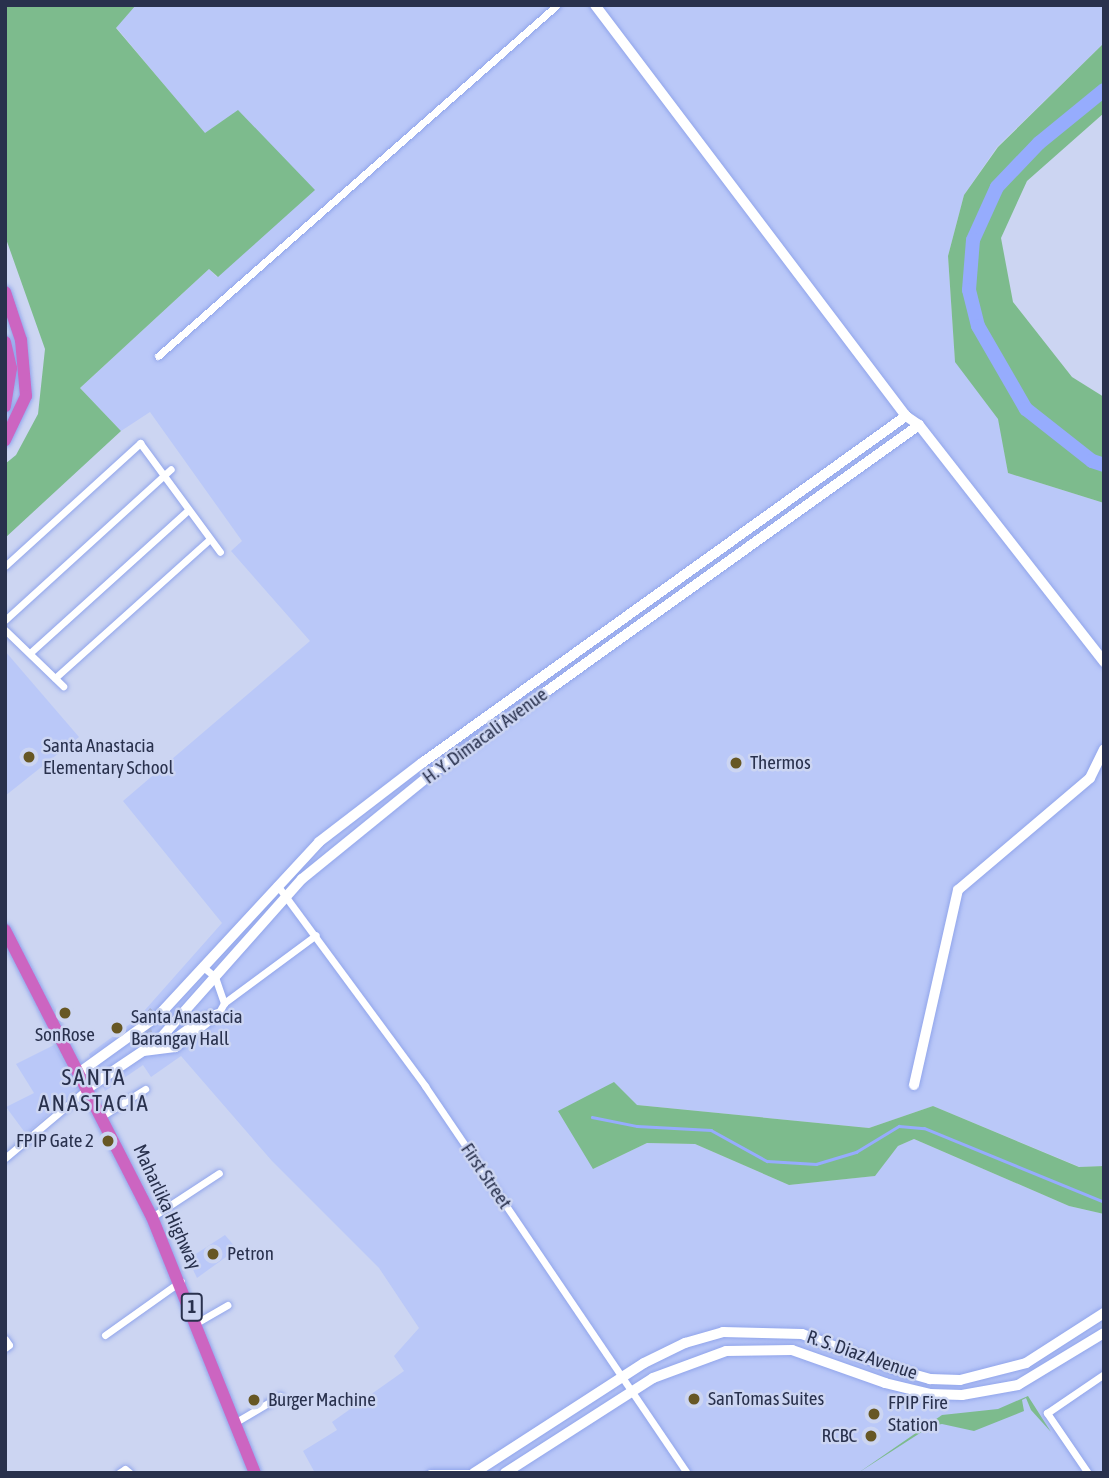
<!DOCTYPE html>
<html>
<head>
<meta charset="utf-8">
<style>
	body { margin:0 }
	#map { position:relative; width:1109px; height:1478px; overflow:hidden; background:#ccd5f2; font-family:"Asap Condensed",sans-serif }
	div>[style] { position:absolute }
	.built>* { inset:0; background:#bac8f8 }
	.green>* { inset:0; background:#7dbb8d }
	.stream>* { height:2.5px; margin:-1.25px; padding:0 1.25px; transform-origin:1.25px; border-radius:1.25px; background:#96acfd }
	.river>* { height:14px; margin:-7px; padding:0 7px; transform-origin:7px; border-radius:7px; background:#96acfd }
	.secondary-tunnel>* { height:10px; margin-top:-5px; transform-origin:0; background:repeating-linear-gradient(90deg,#abb4d1 0 10px,transparent 0 15px) }
	.roads { filter:drop-shadow(0 0 2px #91a5eb) drop-shadow(0 0 2px #91a5eb) }
	.street>* { height:7px; margin:-3.5px; padding:0 3.5px; transform-origin:3.5px; border-radius:3.5px; background:#fff }
	.secondary>* { height:10px; margin:-5px; padding:0 5px; transform-origin:5px; border-radius:5px; background:#fff }
	.highway>* { height:12px; margin:-6px; padding:0 6px; transform-origin:6px; border-radius:6px; background:#cc65c1 }
	.dots>* { width:19px; height:19px; translate:-50% -50%; box-sizing:border-box; border:4px solid #ccd5f2; border-radius:50% }
	span { translate:-50% -50%; white-space:nowrap; text-align:center; line-height:1.15; -webkit-text-stroke:5px #ccd5f2; paint-order:stroke }
	.shield-label span { padding:2px 5px; background:#ccd5f2; border:2px solid; border-radius:5px; -webkit-text-stroke-width:0 }
	.shield-label { font-size:18px; color:#29314d; font-weight:700 }
	.street-label { font-size:19px; color:#29314d }
	.poi-label { font-size:19px; color:#29314d }
	.left { translate:0 -50%; text-align:left }
	.right { translate:-100% -50%; text-align:right }
	.quarter-label { font-size:23px; color:#29314d; letter-spacing:2px }
	.frame { position:absolute; inset:0; border:7px solid #29314d; pointer-events:none }
</style>
</head>
<body>
<div id="map">
	<div class="built">
		<i style="clip-path:polygon(136px 5px,1104px 5px,1104px 43px,997px 147px,964px 195px,948px 256px,955px 361px,999px 419px,1008px 473px,1104px 503px,1104px 1166px,1080px 1167px,933px 1106px,869px 1128px,637px 1105px,593px 1169px,647px 1143px,695px 1144px,789px 1185px,874px 1176px,898px 1146px,914px 1139px,1069px 1206px,1104px 1214px,1104px 1473px,315px 1473px,303px 1451px,337px 1430px,332px 1422px,404px 1371px,394px 1356px,419px 1328px,379px 1268px,272px 1161px,181px 1056px,151px 1077px,143px 1065px,105px 1091px,89px 1054px,137px 1019px,222px 923px,123px 801px,310px 641px,231px 551px,242px 541px,150px 412px,121px 431px,80px 388px,209px 269px,217px 277px,205px 134px,116px 27px)"></i>
		<i style="clip-path:polygon(5px 651px,79px 737px,5px 796px)"></i>
		<i style="clip-path:polygon(54px 1045px,79px 1087px,26px 1134px,6px 1107px,34px 1093px,16px 1064px)"></i>
		<i style="clip-path:polygon(225px 1235px,237px 1249px,197px 1278px,188px 1259px)"></i>
	</div>
	<div class="green">
		<i style="clip-path:polygon(5px 5px,136px 5px,116px 28px,205px 133px,238px 110px,315px 190px,218px 277px,209px 269px,80px 388px,121px 431px,5px 538px,5px 464px,16px 455px,38px 414px,45px 349px,5px 236px)"></i>
		<i style="clip-path:polygon(1104px 43px,1104px 113px,1027px 181px,1001px 238px,1013px 302px,1072px 377px,1104px 397px,1104px 503px,1008px 473px,998px 419px,955px 362px,948px 256px,964px 195px,998px 147px)"></i>
		<i style="clip-path:polygon(614px 1082px,637px 1105px,869px 1128px,933px 1106px,1079px 1167px,1104px 1166px,1104px 1214px,1069px 1206px,914px 1139px,898px 1146px,875px 1176px,789px 1185px,695px 1144px,647px 1143px,593px 1169px,558px 1111px)"></i>
		<i style="clip-path:polygon(1028px 1396px,1051px 1432px,1031px 1410px,1026px 1398px,1022px 1400px,1024px 1411px,974px 1431px,942px 1424px,931px 1426px,858px 1473px,942px 1415px,998px 1409px)"></i>
	</div>
	<div class="stream">
		<i style="left:592px;top:1117px;width:46px;rotate:11.3deg"></i>
		<i style="left:637px;top:1126px;width:74px;rotate:3.1deg"></i>
		<i style="left:711px;top:1130px;width:64px;rotate:29deg"></i>
		<i style="left:767px;top:1161px;width:49px;rotate:3.5deg"></i>
		<i style="left:816px;top:1164px;width:42px;rotate:-16.7deg"></i>
		<i style="left:856px;top:1152px;width:50px;rotate:-31.2deg"></i>
		<i style="left:899px;top:1126px;width:25px;rotate:5deg"></i>
		<i style="left:924px;top:1128px;width:195px;rotate:22.3deg"></i>
	</div>
	<div class="river">
		<i style="left:1104px;top:90px;width:84px;rotate:140.8deg"></i>
		<i style="left:1039px;top:143px;width:61px;rotate:133.7deg"></i>
		<i style="left:997px;top:187px;width:58px;rotate:114.4deg"></i>
		<i style="left:973px;top:240px;width:50px;rotate:94.6deg"></i>
		<i style="left:969px;top:290px;width:37px;rotate:76deg"></i>
		<i style="left:978px;top:326px;width:96px;rotate:60deg"></i>
		<i style="left:1026px;top:409px;width:84px;rotate:38.2deg"></i>
		<i style="left:1092px;top:461px;width:13px;rotate:18deg"></i>
	</div>
	<div class="secondary-tunnel">
		<i style="left:154px;top:1011px;width:15px;rotate:127deg"></i>
		<i style="left:145px;top:1023px;width:14px;rotate:78deg"></i>
		<i style="left:148px;top:1037px;width:15px;rotate:28deg"></i>
		<i style="left:161px;top:1044px;width:15px;rotate:-20deg"></i>
	</div>
	<div class="roads">
		<div class="street">
			<i style="left:158px;top:356px;width:531px;rotate:-41.34deg"></i>
			<i style="left:5px;top:566px;width:183px;rotate:-42.3deg"></i>
			<i style="left:140px;top:443px;width:135px;rotate:53.7deg"></i>
			<i style="left:5px;top:620px;width:224px;rotate:-42.3deg"></i>
			<i style="left:5px;top:630px;width:81px;rotate:44deg"></i>
			<i style="left:31px;top:652px;width:212px;rotate:-42.1deg"></i>
			<i style="left:55px;top:678px;width:207px;rotate:-41.9deg"></i>
			<i style="left:277px;top:885px;width:250px;rotate:53.6deg"></i>
			<i style="left:425px;top:1086px;width:467px;rotate:55.9deg"></i>
			<i style="left:202px;top:966px;width:17px;rotate:40deg"></i>
			<i style="left:215px;top:977px;width:28px;rotate:71deg"></i>
			<i style="left:143px;top:1052px;width:32px;rotate:-7deg"></i>
			<i style="left:175px;top:1048px;width:55px;rotate:-38.3deg"></i>
			<i style="left:218px;top:1014px;width:13px;rotate:-61deg"></i>
			<i style="left:224px;top:1003px;width:114px;rotate:-36.5deg"></i>
			<i style="left:102px;top:1116px;width:51px;rotate:-32.1deg"></i>
			<i style="left:5px;top:1158px;width:109px;rotate:-40.1deg"></i>
			<i style="left:152px;top:1217px;width:80px;rotate:-33.3deg"></i>
			<i style="left:198px;top:1322px;width:34px;rotate:-30deg"></i>
			<i style="left:105px;top:1335px;width:93px;rotate:-35.4deg"></i>
			<i style="left:5px;top:1339px;width:7px;rotate:56deg"></i>
			<i style="left:9px;top:1345px;width:5px;rotate:143deg"></i>
			<i style="left:236px;top:1422px;width:51px;rotate:-30.6deg"></i>
			<i style="left:119px;top:1473px;width:7px;rotate:-34deg"></i>
			<i style="left:125px;top:1469px;width:6px;rotate:39deg"></i>
			<i style="left:430px;top:1473px;width:47px"></i>
			<i style="left:1088px;top:1473px;width:73px;rotate:-124.3deg"></i>
			<i style="left:1047px;top:1413px;width:69px;rotate:-34.4deg"></i>
		</div>
		<div class="secondary">
			<i style="left:595px;top:5px;width:515px;rotate:52.89deg"></i>
			<i style="left:906px;top:416px;width:16px;rotate:35deg"></i>
			<i style="left:919px;top:425px;width:301px;rotate:52deg"></i>
			<i style="left:175px;top:1039px;width:34px;rotate:-36deg"></i>
			<i style="left:203px;top:1019px;width:16px;rotate:-18deg"></i>
			<i style="left:80px;top:1072px;width:97px;rotate:-35.8deg"></i>
			<i style="left:159px;top:1015px;width:236px;rotate:-47.2deg"></i>
			<i style="left:319px;top:842px;width:130px;rotate:-37.5deg"></i>
			<i style="left:422px;top:763px;width:596px;rotate:-35.64deg"></i>
			<i style="left:914px;top:1085px;width:200px;rotate:-77.3deg"></i>
			<i style="left:958px;top:890px;width:173px;rotate:-40.3deg"></i>
			<i style="left:1090px;top:778px;width:32px;rotate:-64deg"></i>
			<i style="left:88px;top:1088px;width:84px;rotate:-33.9deg"></i>
			<i style="left:158px;top:1041px;width:217px;rotate:-48.4deg"></i>
			<i style="left:302px;top:879px;width:166px;rotate:-39.1deg"></i>
			<i style="left:431px;top:774px;width:600px;rotate:-35.57deg"></i>
			<i style="left:474px;top:1473px;width:202px;rotate:-32.9deg"></i>
			<i style="left:644px;top:1363px;width:46px;rotate:-26deg"></i>
			<i style="left:685px;top:1343px;width:40px;rotate:-16deg"></i>
			<i style="left:723px;top:1332px;width:79px;rotate:1.5deg"></i>
			<i style="left:802px;top:1334px;width:95px;rotate:20.9deg"></i>
			<i style="left:891px;top:1368px;width:41px;rotate:15.8deg"></i>
			<i style="left:930px;top:1379px;width:30px;rotate:2deg"></i>
			<i style="left:960px;top:1380px;width:68px;rotate:-14.4deg"></i>
			<i style="left:1026px;top:1363px;width:93px;rotate:-32.7deg"></i>
			<i style="left:505px;top:1473px;width:176px;rotate:-32.7deg"></i>
			<i style="left:653px;top:1378px;width:78px;rotate:-20.3deg"></i>
			<i style="left:726px;top:1351px;width:66px;rotate:-0.9deg"></i>
			<i style="left:792px;top:1350px;width:99px;rotate:19.5deg"></i>
			<i style="left:885px;top:1383px;width:46px;rotate:13.7deg"></i>
			<i style="left:930px;top:1394px;width:32px;rotate:2deg"></i>
			<i style="left:962px;top:1395px;width:57px;rotate:-10.1deg"></i>
			<i style="left:1018px;top:1385px;width:100px;rotate:-31.2deg"></i>
		</div>
		<div class="highway">
			<i style="left:5px;top:292px;width:51px;rotate:71.6deg"></i>
			<i style="left:21px;top:340px;width:56px;rotate:84.9deg"></i>
			<i style="left:26px;top:396px;width:49px;rotate:115.5deg"></i>
			<i style="left:5px;top:342px;width:27px;rotate:77deg"></i>
			<i style="left:11px;top:368px;width:39px;rotate:99deg"></i>
			<i style="left:5px;top:930px;width:322px;rotate:62.9deg"></i>
			<i style="left:152px;top:1217px;width:276px;rotate:68.1deg"></i>
		</div>
	</div>
	<div class="dots">
		<i style="left:29px;top:757px;background:#675724"></i>
		<i style="left:736px;top:763px;background:#675724"></i>
		<i style="left:65px;top:1013px;background:#675724"></i>
		<i style="left:117px;top:1028px;background:#675724"></i>
		<i style="left:108px;top:1141px;background:#675724"></i>
		<i style="left:213px;top:1254px;background:#675724"></i>
		<i style="left:694px;top:1399px;background:#675724"></i>
		<i style="left:254px;top:1400px;background:#675724"></i>
		<i style="left:874px;top:1414px;background:#675724"></i>
		<i style="left:871px;top:1436px;background:#675724"></i>
	</div>
	<div class="shield-label">
		<span style="left:192px;top:1307px">1</span>
	</div>
	<div class="street-label">
		<span style="left:485px;top:736px;rotate:-36deg">H. Y. Dimacali Avenue</span>
		<span style="left:486px;top:1176px;rotate:56deg">First Street</span>
		<span style="left:167px;top:1207px;rotate:65deg">Maharlika Highway</span>
		<span style="left:862px;top:1355px;rotate:19deg">R. S. Diaz Avenue</span>
	</div>
	<div class="poi-label">
		<span class="left" style="left:43px;top:757px">Santa Anastacia<br>Elementary School</span>
		<span class="left" style="left:750px;top:763px">Thermos</span>
		<span class="left" style="left:131px;top:1028px">Santa Anastacia<br>Barangay Hall</span>
		<span style="left:65px;top:1035px">SonRose</span>
		<span class="right" style="left:94px;top:1141px">FPIP Gate 2</span>
		<span class="left" style="left:227px;top:1254px">Petron</span>
		<span class="left" style="left:708px;top:1399px">SanTomas Suites</span>
		<span class="left" style="left:268px;top:1400px">Burger Machine</span>
		<span class="left" style="left:888px;top:1414px">FPIP Fire<br>Station</span>
		<span class="right" style="left:857px;top:1436px">RCBC</span>
	</div>
	<div class="quarter-label">
		<span style="left:94px;top:1090px">SANTA<br>ANASTACIA</span>
	</div>
	<div class="frame"></div>
</div>
</body>
</html>
